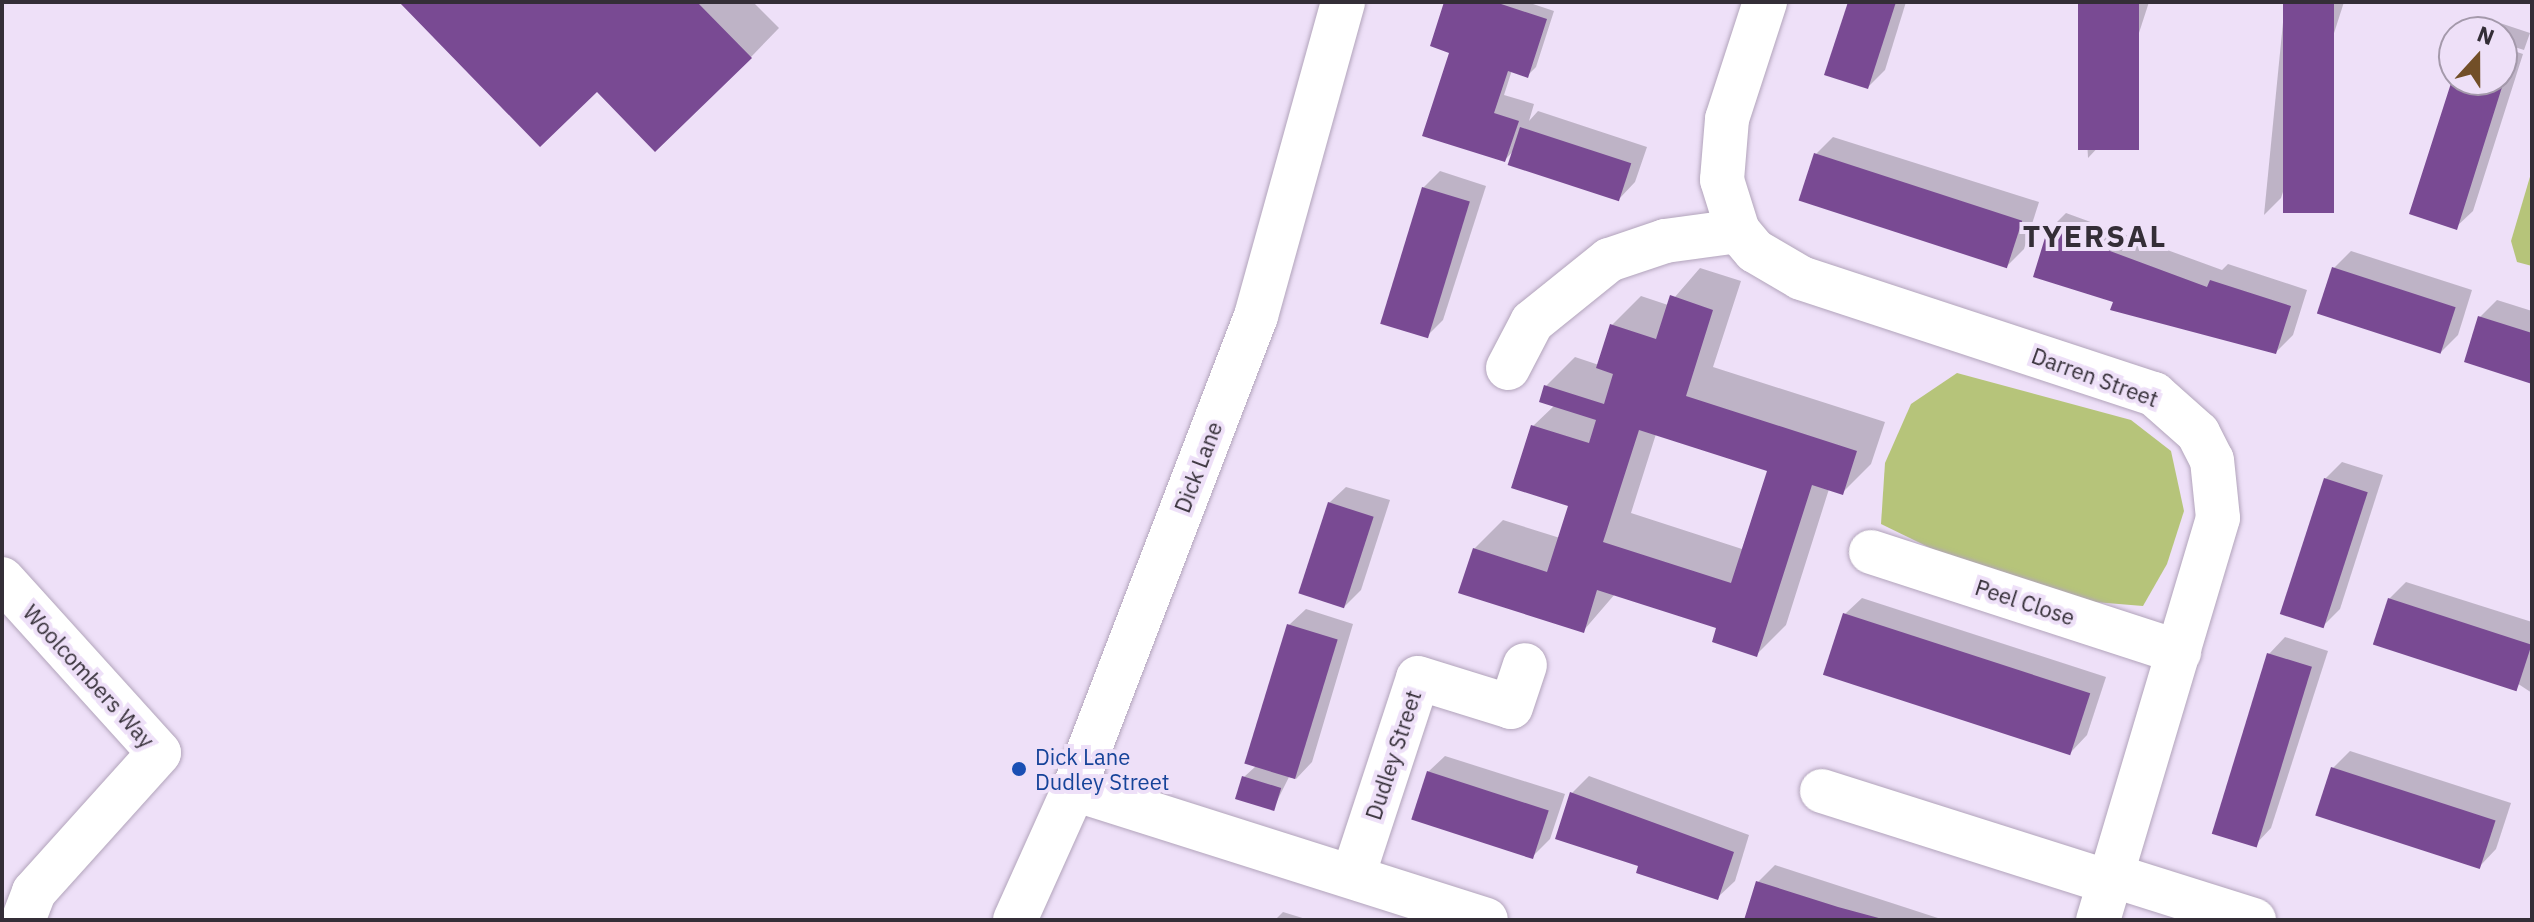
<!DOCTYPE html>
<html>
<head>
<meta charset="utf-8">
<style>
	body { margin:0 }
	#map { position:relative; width:2534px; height:922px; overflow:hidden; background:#eee0f8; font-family:"IBM Plex Sans",sans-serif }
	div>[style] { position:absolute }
	.green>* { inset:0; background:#b6c47a }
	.shadow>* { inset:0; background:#0003 }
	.building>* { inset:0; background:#794a93; transform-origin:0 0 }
	.roads { filter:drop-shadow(0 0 2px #b2a4bb) drop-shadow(0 0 2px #b2a4bb) }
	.street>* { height:44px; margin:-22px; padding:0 22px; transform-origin:22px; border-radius:22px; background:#fff }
	.secondary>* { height:44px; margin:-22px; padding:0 22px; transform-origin:22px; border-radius:22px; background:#fff }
	.dots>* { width:22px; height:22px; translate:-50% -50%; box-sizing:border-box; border:4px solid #eee0f8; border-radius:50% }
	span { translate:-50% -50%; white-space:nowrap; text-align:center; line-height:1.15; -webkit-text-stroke:8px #eee0f8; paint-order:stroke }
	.street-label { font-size:22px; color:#342e37 }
	.transit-label { font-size:22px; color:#164399 }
	.left { translate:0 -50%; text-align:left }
	.district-label { font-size:30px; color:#342e37; font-weight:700; letter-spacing:2px }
	.frame { position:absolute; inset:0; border:4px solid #342e37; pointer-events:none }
	.north { position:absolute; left:2438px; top:16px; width:80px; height:80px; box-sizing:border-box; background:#eee0f8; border:2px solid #a499ab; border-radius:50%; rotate:21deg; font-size:22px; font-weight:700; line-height:32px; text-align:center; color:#342e37 }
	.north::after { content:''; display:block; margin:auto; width:28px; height:36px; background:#724f28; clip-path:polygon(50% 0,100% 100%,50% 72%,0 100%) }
</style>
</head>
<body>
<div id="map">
	<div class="green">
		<i style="clip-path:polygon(2532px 170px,2532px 266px,2517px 262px,2511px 241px)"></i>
		<i style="clip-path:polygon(1957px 373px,2131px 420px,2171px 451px,2184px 511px,2167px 564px,2143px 606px,2082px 601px,1959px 562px,1881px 524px,1885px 463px,1911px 404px)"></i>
	</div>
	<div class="shadow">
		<i style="clip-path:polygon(402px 2px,753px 2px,779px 28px,751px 57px)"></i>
		<i style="clip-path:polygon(1446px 2px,1527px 2px,1554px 11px,1536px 67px,1527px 76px,1512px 70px,1504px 95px,1534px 104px,1529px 121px,1538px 111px,1647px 147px,1635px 182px,1619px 199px,1514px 150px,1505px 160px,1452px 51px)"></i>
		<i style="clip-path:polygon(1850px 2px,1906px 2px,1885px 70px,1868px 87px)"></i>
		<i style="clip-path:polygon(2080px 2px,2149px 2px,2104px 141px,2088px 158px)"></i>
		<i style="clip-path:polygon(2285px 2px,2344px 2px,2281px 198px,2264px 215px)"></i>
		<i style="clip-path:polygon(2485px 18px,2530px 33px,2524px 50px,2502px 43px,2502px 32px,2471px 32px)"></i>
		<i style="clip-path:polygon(2502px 47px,2523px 54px,2473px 211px,2456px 227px,2411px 212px,2454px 79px,2502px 80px)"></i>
		<i style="clip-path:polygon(1833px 137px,2039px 202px,2024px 249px,2007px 266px,1816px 154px)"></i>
		<i style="clip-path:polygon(1440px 171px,1486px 186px,1443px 320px,1426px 337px,1423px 188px)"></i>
		<i style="clip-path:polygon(2066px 213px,2222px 270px,2228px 264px,2307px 290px,2293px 335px,2276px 352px,2115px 301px,2050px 229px)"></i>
		<i style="clip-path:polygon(2351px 251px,2472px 290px,2458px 335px,2441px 352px,2334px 268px)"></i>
		<i style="clip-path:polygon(evenodd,1700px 268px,1741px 281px,1713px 367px,1885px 422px,1871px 464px,1842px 493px,1829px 489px,1786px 625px,1757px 654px,1719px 627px,1615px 594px,1584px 630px,1474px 549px,1503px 520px,1560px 538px,1571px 505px,1533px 426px,1555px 405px,1546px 386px,1575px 357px,1599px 365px,1612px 325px,1641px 296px,1668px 305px,1700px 268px,1656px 434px,1769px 470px,1742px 549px,1631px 513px,1656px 434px)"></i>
		<i style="clip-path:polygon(2497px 300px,2532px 311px,2532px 381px,2480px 317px)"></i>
		<i style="clip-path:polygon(2342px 462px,2383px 475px,2340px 609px,2323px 626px,2325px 479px)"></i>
		<i style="clip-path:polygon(1346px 487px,1390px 500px,1361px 590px,1344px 607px,1329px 503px)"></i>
		<i style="clip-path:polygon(2406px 582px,2532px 622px,2532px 693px,2389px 599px)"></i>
		<i style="clip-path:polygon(1862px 598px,2106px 677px,2087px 735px,2071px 752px,1845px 614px)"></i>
		<i style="clip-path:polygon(1306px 609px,1353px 624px,1312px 762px,1296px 779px,1289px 777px,1273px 809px,1244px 777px,1256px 766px,1289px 625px)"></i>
		<i style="clip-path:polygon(2285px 637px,2328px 651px,2271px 828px,2255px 845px,2269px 654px)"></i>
		<i style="clip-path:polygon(2350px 751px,2511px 803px,2496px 849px,2480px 866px,2333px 768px)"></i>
		<i style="clip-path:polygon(1445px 756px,1565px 794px,1550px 839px,1533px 856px,1428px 772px)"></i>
		<i style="clip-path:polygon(1589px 776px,1749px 835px,1735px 881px,1718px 897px,1641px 864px,1572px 793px)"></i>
		<i style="clip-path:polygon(1775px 865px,1944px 920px,1746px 920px,1758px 882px)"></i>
		<i style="clip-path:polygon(1283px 912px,1309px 920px,1275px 920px)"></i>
	</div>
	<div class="building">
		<i style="clip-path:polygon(399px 2px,697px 2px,752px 58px,655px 152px,597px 92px,540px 147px)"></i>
		<i style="clip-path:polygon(1444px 2px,1495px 2px,1547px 19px,1528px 78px,1508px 71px,1494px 113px,1519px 121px,1505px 162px,1422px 136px,1449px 53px,1430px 46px)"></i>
		<i style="clip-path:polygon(1848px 2px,1896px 2px,1868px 89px,1824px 75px)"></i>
		<i style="left:2078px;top:2px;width:61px;height:148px"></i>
		<i style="left:2283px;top:2px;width:51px;height:211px"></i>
		<i style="clip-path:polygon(2502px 45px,2514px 49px,2457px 230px,2409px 214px,2452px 80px,2502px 80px)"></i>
		<i style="left:1520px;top:127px;width:117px;height:40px;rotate:18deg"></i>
		<i style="left:1814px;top:153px;width:219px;height:50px;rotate:18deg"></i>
		<i style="left:1422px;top:187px;width:50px;height:143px;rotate:17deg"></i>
		<i style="clip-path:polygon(2048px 228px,2207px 287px,2210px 280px,2291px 306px,2276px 354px,2110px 310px,2113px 302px,2033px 277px)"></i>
		<i style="left:2332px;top:267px;width:130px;height:49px;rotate:18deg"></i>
		<i style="clip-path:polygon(evenodd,1670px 295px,1713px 310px,1686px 396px,1857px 451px,1843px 495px,1812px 485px,1757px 657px,1712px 642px,1716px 628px,1597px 590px,1584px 633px,1458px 593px,1473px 548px,1547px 572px,1568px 506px,1511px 488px,1531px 425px,1589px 443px,1596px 420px,1539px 402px,1544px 385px,1604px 404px,1613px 374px,1596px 368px,1610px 324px,1656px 339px,1670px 295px,1639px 430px,1767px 471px,1731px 583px,1603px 542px,1639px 430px)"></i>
		<i style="clip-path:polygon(2478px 316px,2532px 333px,2532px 384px,2464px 362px)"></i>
		<i style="left:2324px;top:478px;width:46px;height:143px;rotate:18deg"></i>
		<i style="left:1328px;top:502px;width:48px;height:96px;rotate:18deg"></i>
		<i style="left:2388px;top:598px;width:151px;height:49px;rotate:18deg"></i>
		<i style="left:1843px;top:613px;width:260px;height:65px;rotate:18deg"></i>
		<i style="left:1287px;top:624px;width:53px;height:146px;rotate:17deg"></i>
		<i style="left:2267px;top:653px;width:47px;height:189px;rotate:17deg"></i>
		<i style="left:2331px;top:767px;width:173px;height:51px;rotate:18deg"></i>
		<i style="left:1427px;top:771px;width:128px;height:51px;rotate:18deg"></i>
		<i style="left:1242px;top:776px;width:41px;height:24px;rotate:17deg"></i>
		<i style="clip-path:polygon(1570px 792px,1734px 852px,1718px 900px,1636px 873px,1638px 866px,1555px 839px)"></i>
		<i style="clip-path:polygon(1756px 881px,1838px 907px,1886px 920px,1744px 920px)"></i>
	</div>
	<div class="roads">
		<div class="street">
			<i style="left:1765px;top:2px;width:123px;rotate:108deg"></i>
			<i style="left:1727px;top:119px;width:61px;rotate:94.7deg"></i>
			<i style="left:1722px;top:180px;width:53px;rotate:72.6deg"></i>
			<i style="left:1738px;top:231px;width:26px;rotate:50deg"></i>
			<i style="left:1755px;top:251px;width:53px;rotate:30.4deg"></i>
			<i style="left:1801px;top:278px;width:372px;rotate:18.2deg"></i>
			<i style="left:2154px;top:394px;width:59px;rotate:41.6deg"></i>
			<i style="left:2198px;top:433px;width:30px;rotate:63deg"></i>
			<i style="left:2212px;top:460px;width:58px;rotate:84.1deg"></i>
			<i style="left:2218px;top:518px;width:420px;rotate:106.6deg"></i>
			<i style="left:1508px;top:368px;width:52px;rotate:-62.4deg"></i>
			<i style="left:1532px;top:322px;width:99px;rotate:-38.8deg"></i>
			<i style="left:1609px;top:260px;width:59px;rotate:-18.7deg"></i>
			<i style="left:1665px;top:241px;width:74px;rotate:-7.8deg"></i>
			<i style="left:1871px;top:552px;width:324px;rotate:18deg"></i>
			<i style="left:2px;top:579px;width:234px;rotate:47.9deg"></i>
			<i style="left:159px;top:753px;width:187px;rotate:132deg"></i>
			<i style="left:34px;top:892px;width:30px;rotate:111deg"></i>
			<i style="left:1074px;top:789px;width:432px;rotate:17.6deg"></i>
			<i style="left:1822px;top:791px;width:301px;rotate:17.6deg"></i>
			<i style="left:2111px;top:875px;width:150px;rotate:17.5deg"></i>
			<i style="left:1353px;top:876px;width:208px;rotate:-71.8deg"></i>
			<i style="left:1418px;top:678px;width:97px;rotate:17.3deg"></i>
			<i style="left:1511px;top:707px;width:44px;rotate:-71.6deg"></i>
		</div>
		<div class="secondary">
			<i style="left:1015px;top:920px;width:144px;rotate:-65.8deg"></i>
			<i style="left:1074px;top:789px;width:507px;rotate:-68.95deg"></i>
			<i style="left:1256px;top:316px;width:326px;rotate:-74.5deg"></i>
		</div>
	</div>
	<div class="dots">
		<i style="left:1019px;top:769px;background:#1a4fb4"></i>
	</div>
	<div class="street-label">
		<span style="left:2095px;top:377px;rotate:20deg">Darren Street</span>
		<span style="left:1198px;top:467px;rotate:-69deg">Dick Lane</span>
		<span style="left:2025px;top:602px;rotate:18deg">Peel Close</span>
		<span style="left:89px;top:676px;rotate:48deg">Woolcombers Way</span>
		<span style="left:1393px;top:755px;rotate:-72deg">Dudley Street</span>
	</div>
	<div class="transit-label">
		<span class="left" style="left:1035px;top:769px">Dick Lane<br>Dudley Street</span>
	</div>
	<div class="district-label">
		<span style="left:2095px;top:236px">TYERSAL</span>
	</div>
	<div class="frame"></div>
	<div class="north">N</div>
</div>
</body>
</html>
